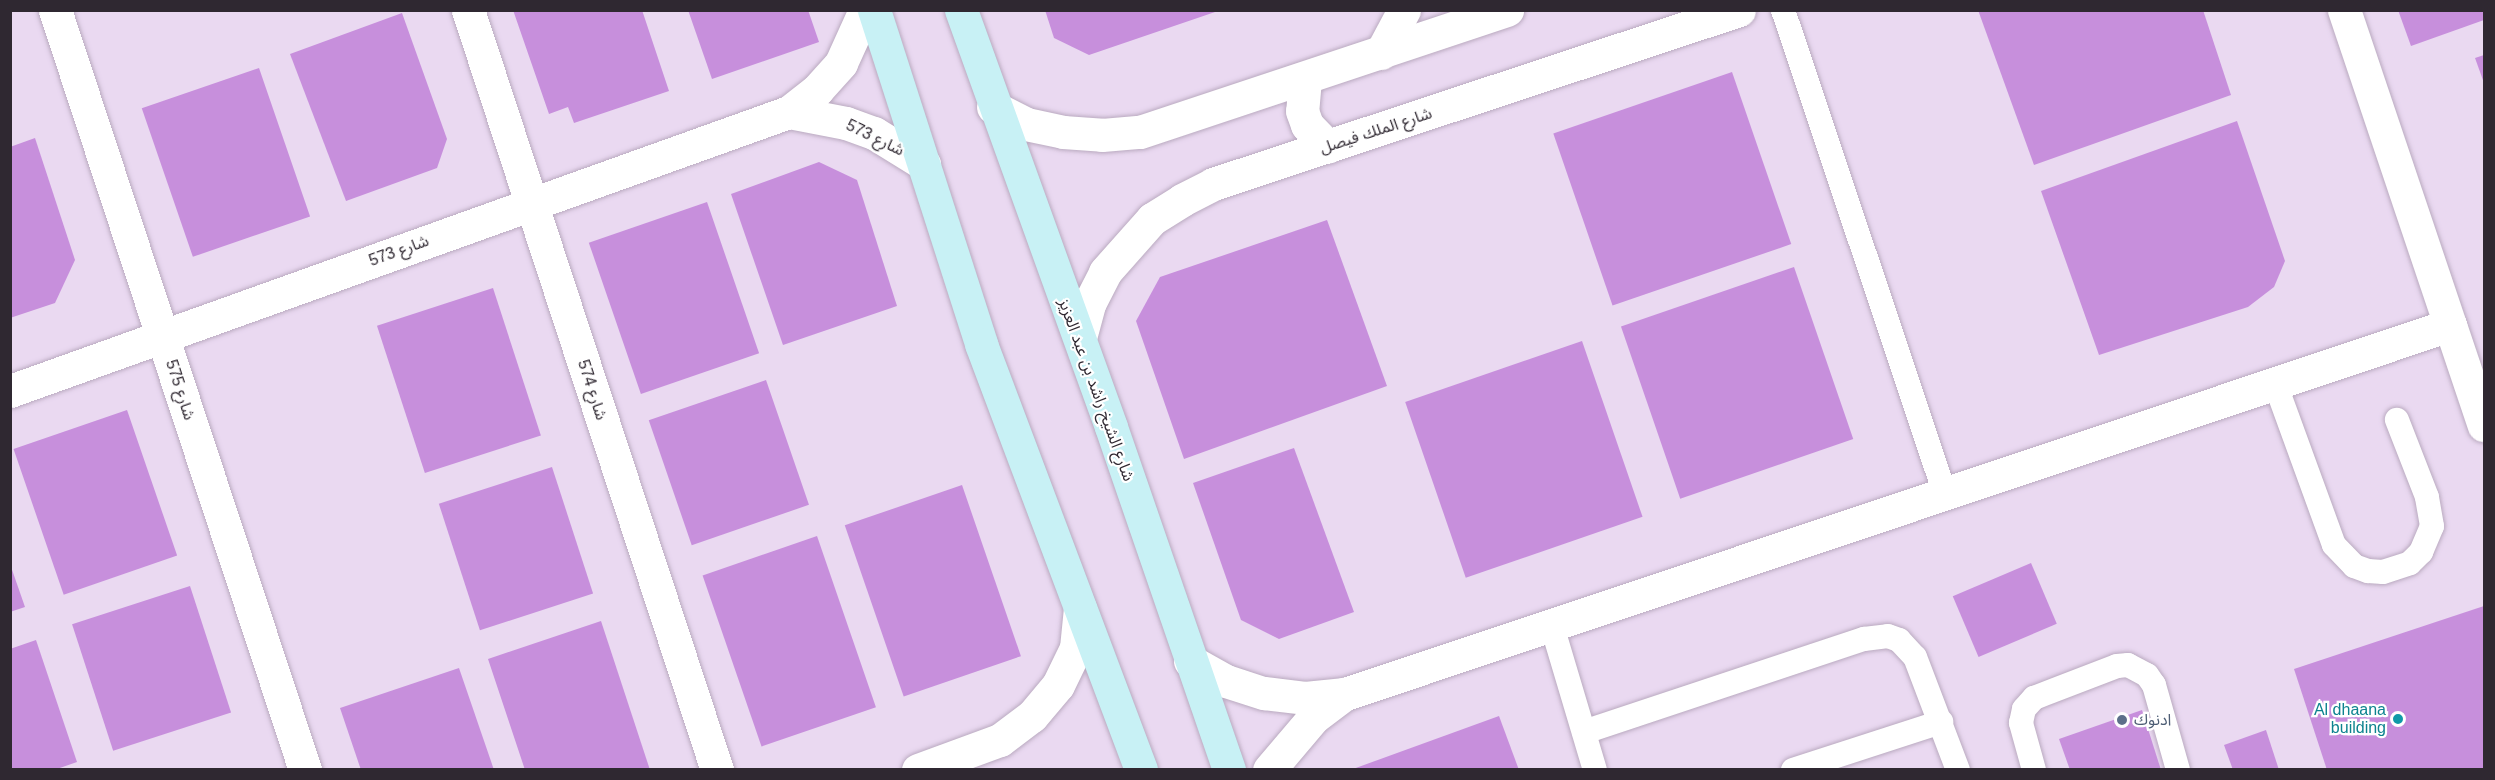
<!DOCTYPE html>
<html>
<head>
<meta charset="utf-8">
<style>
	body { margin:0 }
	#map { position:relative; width:2495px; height:780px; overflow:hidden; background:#ead9f1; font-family:Arial,"Noto Sans Arabic",sans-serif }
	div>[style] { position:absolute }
	.building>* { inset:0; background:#c78fdc; transform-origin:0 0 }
	.roads { filter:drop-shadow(0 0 2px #baaac0) drop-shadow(0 0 2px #baaac0) }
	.service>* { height:24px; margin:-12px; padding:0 12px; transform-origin:12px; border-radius:12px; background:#fff }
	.minor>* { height:33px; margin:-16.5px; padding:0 16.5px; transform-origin:16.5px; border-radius:16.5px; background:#fff }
	.tertiary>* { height:33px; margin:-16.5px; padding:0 16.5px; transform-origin:16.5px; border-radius:16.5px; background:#fff }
	.secondary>* { height:33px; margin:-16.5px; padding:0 16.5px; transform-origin:16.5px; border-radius:16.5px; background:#c8f1f5 }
	.dots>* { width:16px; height:16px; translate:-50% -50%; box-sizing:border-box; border:3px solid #fff; border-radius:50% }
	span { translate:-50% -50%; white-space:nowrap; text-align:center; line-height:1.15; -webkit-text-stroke:4.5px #fff; paint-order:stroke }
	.street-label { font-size:16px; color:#2f2831 }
	.culture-label { font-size:16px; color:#0d838f }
	.right { translate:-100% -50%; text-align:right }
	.service-label { font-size:16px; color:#4e5e75 }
	.left { translate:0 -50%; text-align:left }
	.frame { position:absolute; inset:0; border:12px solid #2f2831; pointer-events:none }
</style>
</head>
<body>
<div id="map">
	<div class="building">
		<i style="clip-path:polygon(513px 10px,642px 10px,669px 91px,574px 123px,568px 107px,549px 114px)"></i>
		<i style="clip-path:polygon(688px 10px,808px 10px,819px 42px,712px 79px)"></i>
		<i style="clip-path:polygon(1045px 10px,1218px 10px,1218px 11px,1089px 55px,1054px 38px)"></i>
		<i style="clip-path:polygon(1978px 10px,2203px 10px,2231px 95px,2034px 165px)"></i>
		<i style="clip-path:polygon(2398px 10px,2484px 10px,2484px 20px,2411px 46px)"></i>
		<i style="clip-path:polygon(402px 13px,447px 139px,437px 168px,346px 201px,290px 54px)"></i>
		<i style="clip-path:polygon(2484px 55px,2484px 83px,2475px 58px)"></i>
		<i style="left:259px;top:68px;width:157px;height:124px;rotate:71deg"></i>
		<i style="left:1732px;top:72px;width:182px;height:189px;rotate:71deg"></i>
		<i style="clip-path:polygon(2237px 121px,2285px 261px,2274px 287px,2248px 307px,2099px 355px,2041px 191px)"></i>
		<i style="clip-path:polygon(35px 138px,75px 260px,55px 303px,10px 318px,10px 147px)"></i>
		<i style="clip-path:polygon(819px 162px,857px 180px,897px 306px,783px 345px,731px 194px)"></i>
		<i style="left:707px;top:202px;width:160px;height:125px;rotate:71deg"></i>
		<i style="clip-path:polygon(1327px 220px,1387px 386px,1184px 459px,1136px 321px,1160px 277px)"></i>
		<i style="left:1794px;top:267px;width:182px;height:183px;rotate:71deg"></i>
		<i style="left:493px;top:288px;width:155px;height:122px;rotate:72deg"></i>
		<i style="left:1582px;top:341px;width:186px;height:187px;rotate:71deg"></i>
		<i style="left:766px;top:380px;width:132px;height:124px;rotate:71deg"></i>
		<i style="left:127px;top:410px;width:154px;height:120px;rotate:71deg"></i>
		<i style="clip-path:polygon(1294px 448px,1354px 612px,1279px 639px,1241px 620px,1193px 483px)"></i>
		<i style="left:552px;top:467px;width:133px;height:119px;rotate:72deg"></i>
		<i style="left:962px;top:485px;width:181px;height:124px;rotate:71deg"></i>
		<i style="left:817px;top:536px;width:181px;height:121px;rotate:71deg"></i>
		<i style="left:2031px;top:563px;width:66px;height:85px;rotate:67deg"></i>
		<i style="clip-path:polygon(10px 564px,25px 607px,10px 612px)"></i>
		<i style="left:190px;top:586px;width:133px;height:124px;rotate:72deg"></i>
		<i style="clip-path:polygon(2484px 606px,2484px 770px,2327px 770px,2294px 669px)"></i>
		<i style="clip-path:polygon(601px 621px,650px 770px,525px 770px,488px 659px)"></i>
		<i style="clip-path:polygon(36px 640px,77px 762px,54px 770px,10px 770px,10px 649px)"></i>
		<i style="clip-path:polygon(459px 668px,494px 770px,361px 770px,340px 708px)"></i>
		<i style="clip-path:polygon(2142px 710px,2161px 770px,2070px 770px,2059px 739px)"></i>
		<i style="clip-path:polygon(1499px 716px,1519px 770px,1353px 770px,1353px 769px)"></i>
		<i style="clip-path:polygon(2266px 730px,2279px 770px,2233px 770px,2224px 745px)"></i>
	</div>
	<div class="roads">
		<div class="service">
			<i style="left:1783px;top:10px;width:510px;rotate:71.49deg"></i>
			<i style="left:2275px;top:383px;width:172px;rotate:70deg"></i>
			<i style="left:2334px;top:545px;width:29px;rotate:46deg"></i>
			<i style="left:2354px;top:566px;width:15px;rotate:20deg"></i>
			<i style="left:2368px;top:571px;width:15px;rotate:4deg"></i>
			<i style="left:2383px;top:572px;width:28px;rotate:-18deg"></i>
			<i style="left:2410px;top:563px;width:16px;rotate:-45deg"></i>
			<i style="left:2421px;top:552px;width:28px;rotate:-67deg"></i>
			<i style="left:2432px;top:526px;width:29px;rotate:-100deg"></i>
			<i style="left:2427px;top:497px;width:83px;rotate:-111.3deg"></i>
			<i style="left:1552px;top:626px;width:150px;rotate:73.4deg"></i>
			<i style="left:1584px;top:732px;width:295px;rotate:-18.4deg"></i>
			<i style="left:1864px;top:639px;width:24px;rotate:-7deg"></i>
			<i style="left:1888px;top:636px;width:12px;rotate:20deg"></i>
			<i style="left:1899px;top:640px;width:23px;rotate:47deg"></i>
			<i style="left:1915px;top:657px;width:121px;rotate:69.2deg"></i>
			<i style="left:1793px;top:770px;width:156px;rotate:-18deg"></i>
			<i style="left:2034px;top:770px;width:49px;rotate:-105.5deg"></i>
			<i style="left:2021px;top:723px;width:14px;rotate:-78deg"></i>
			<i style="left:2024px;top:709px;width:15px;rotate:-48deg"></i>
			<i style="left:2034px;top:698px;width:89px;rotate:-21.1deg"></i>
			<i style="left:2117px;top:666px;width:11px;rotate:-5deg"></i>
			<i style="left:2128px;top:665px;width:21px;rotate:28deg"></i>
			<i style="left:2147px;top:675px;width:12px;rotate:55deg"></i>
			<i style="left:2154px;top:685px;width:88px;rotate:74.2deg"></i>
		</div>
		<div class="minor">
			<i style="left:55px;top:10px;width:800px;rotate:71.79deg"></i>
			<i style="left:468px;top:10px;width:800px;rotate:71.86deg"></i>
			<i style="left:2344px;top:10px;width:438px;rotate:71.4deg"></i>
			<i style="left:1381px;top:53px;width:49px;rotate:-61.9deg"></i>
			<i style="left:789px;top:112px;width:58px;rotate:10.9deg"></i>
			<i style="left:846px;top:123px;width:30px;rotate:20deg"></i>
			<i style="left:874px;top:133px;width:59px;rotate:31.8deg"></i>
			<i style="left:10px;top:391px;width:827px;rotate:-19.71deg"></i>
			<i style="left:789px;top:112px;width:36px;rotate:-38deg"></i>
			<i style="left:817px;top:90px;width:36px;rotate:-48deg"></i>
			<i style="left:841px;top:63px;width:58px;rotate:-65.6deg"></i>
			<i style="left:1190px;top:661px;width:41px;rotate:29.1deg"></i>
			<i style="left:1226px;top:681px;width:40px;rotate:18deg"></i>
			<i style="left:1264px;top:693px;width:41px;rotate:7deg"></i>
			<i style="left:1305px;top:698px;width:40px;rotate:-5.7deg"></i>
			<i style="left:1345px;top:694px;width:1165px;rotate:-18.47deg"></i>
			<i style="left:918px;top:770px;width:87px;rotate:-20.1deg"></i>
			<i style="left:1000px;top:740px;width:40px;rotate:-37deg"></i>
			<i style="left:1032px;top:716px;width:40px;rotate:-50deg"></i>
			<i style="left:1058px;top:685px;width:41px;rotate:-64.1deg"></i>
			<i style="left:1076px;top:648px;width:40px;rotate:-84.3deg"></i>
			<i style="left:1269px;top:770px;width:70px;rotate:-49.7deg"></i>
			<i style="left:1314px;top:717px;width:39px;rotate:-37deg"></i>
		</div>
		<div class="tertiary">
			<i style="left:1305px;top:79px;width:32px;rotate:95deg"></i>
			<i style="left:1302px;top:111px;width:15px;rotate:70deg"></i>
			<i style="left:1307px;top:125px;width:30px;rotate:46deg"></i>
			<i style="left:993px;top:107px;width:37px;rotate:27deg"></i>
			<i style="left:1026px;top:124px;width:38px;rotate:12deg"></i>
			<i style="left:1063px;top:132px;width:39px;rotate:4deg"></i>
			<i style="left:1102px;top:135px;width:38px;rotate:-5deg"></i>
			<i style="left:1140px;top:132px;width:387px;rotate:-18.4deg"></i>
			<i style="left:1080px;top:338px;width:35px;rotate:-75deg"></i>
			<i style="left:1089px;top:304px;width:36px;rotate:-63deg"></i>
			<i style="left:1105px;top:272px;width:71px;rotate:-48.4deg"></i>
			<i style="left:1152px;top:219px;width:36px;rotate:-32deg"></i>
			<i style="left:1182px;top:200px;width:35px;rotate:-27deg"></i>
			<i style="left:1213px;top:184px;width:554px;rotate:-18.3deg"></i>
		</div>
		<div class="secondary">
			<i style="left:874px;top:10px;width:351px;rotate:72.2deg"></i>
			<i style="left:981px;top:344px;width:455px;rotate:69.4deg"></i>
			<i style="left:961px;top:10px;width:443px;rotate:70.2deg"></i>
			<i style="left:1111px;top:427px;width:363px;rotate:71deg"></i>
		</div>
	</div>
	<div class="dots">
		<i style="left:2398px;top:719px;background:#0f9aa8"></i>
		<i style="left:2122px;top:720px;background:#5c6f8a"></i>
	</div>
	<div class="street-label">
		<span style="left:1376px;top:131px;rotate:-18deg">شارع الملك فيصل</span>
		<span style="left:875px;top:138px;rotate:26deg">شارع 573</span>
		<span style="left:399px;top:251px;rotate:-20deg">شارع 573</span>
		<span style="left:180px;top:390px;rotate:72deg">شارع 575</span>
		<span style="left:592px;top:390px;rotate:72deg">شارع 574</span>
		<span style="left:1096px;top:390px;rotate:70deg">شارع الشيخ راشد بن عبد العزيز</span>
	</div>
	<div class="culture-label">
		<span class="right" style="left:2386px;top:719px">Al dhaana<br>building</span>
	</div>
	<div class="service-label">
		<span class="left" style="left:2134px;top:720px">ادنوك</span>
	</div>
	<div class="frame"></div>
</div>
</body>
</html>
